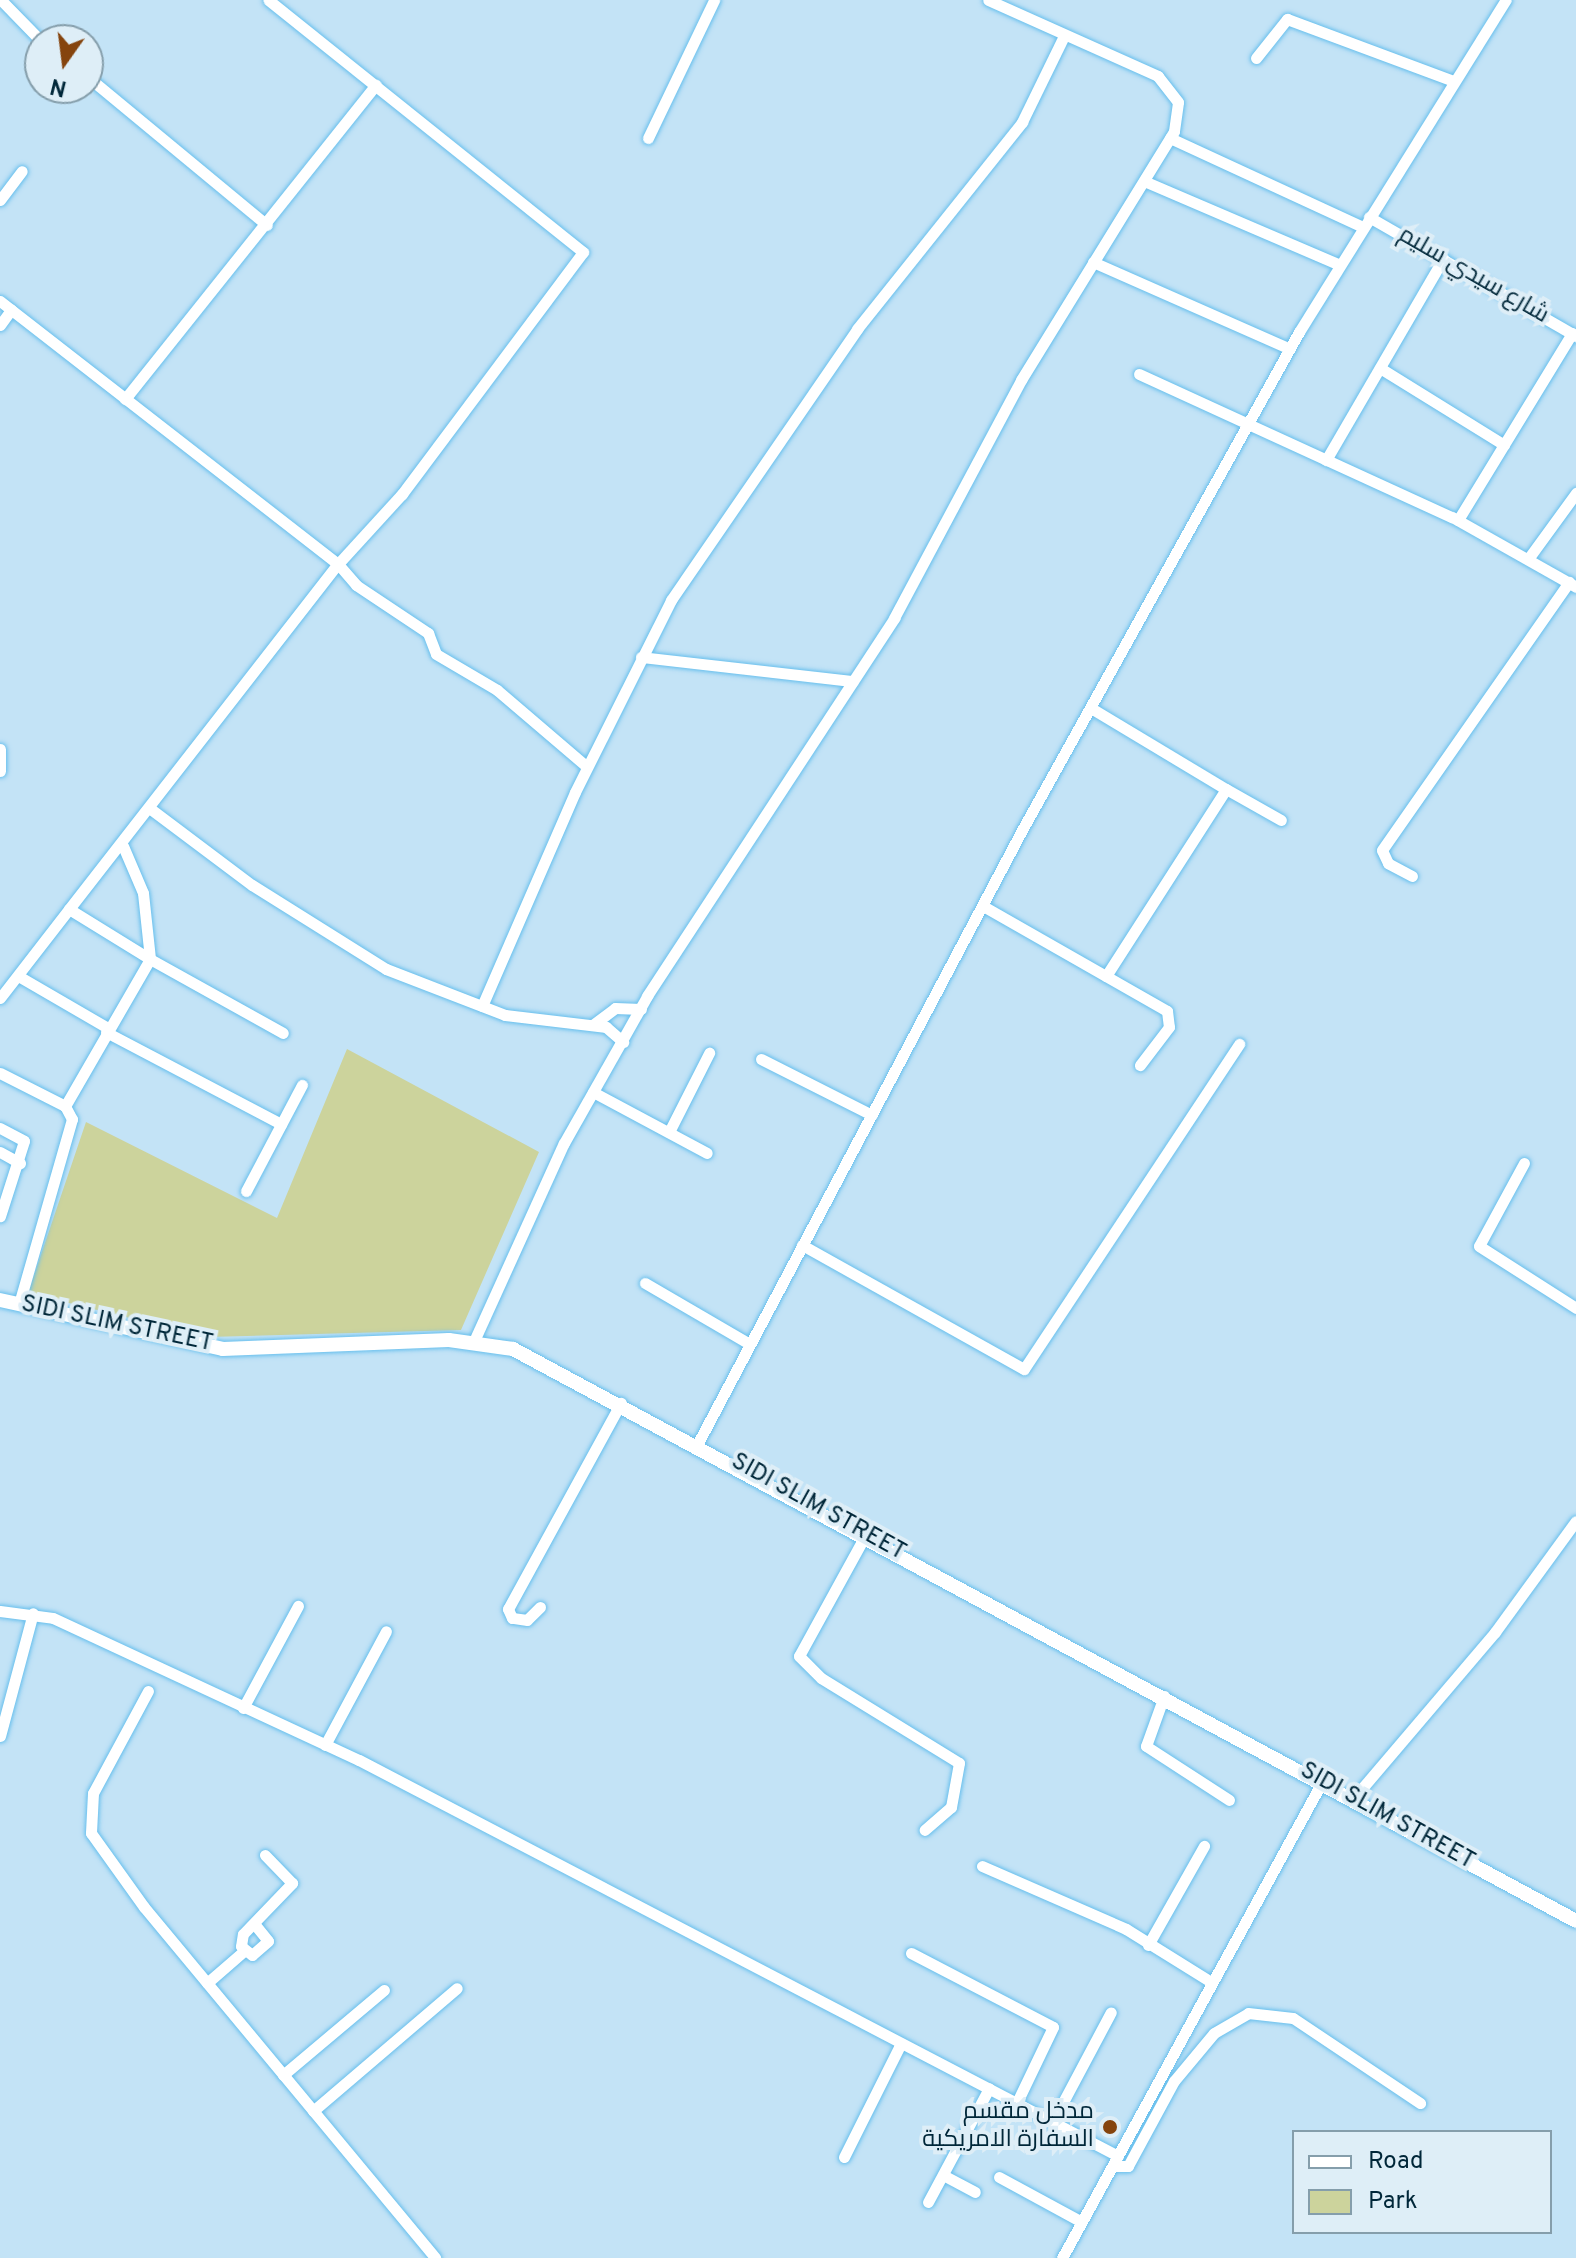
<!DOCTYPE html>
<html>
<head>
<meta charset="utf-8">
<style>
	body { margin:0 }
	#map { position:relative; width:1576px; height:2258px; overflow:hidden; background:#c3e3f6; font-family:Overpass,Cairo,sans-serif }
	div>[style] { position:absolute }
	.green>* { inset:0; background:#ccd39c }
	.roads { filter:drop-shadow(0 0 2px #67bfed) drop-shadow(0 0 2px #67bfed) }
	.minor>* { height:11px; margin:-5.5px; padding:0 5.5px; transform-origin:5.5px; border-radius:5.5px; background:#fff }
	.major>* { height:14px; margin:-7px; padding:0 7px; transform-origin:7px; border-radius:7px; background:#fff }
	.dots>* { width:22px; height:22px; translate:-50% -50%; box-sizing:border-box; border:4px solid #deeef7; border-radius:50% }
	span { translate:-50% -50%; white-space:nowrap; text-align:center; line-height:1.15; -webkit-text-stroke:8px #deeef7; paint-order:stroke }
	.street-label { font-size:24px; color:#002739 }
	.poi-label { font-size:24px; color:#002739 }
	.right { translate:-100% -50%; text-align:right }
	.legend { position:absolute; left:1292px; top:2130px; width:260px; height:104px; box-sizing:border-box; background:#deeef7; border:2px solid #859eab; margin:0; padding:10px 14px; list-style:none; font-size:24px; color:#002739 }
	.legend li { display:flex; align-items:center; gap:16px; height:40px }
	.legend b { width:40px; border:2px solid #859eab }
	.north { position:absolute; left:24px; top:24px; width:80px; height:80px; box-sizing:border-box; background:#deeef7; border:2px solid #859eab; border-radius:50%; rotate:194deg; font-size:22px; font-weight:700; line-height:32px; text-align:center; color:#002739 }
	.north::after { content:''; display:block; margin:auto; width:28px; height:36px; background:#85440e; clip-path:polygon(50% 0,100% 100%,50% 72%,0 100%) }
</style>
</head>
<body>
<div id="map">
	<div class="green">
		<i style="clip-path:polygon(347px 1049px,539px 1152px,461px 1330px,207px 1337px,28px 1293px,86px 1122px,277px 1218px)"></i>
	</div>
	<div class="roads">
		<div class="minor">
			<i style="left:1px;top:0;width:56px;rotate:45.7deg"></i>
			<i style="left:1256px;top:58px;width:50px;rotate:-51.5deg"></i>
			<i style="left:1287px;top:19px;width:178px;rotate:20.4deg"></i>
			<i style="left:88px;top:77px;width:232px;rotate:39.6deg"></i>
			<i style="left:648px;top:138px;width:153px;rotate:-64.4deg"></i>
			<i style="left:1170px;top:138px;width:213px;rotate:24.8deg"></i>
			<i style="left:1144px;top:181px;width:213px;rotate:23.2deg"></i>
			<i style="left:0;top:200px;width:36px;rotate:-53deg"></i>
			<i style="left:1369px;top:217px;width:239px;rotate:29.9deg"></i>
			<i style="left:1093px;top:262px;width:215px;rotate:23.8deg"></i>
			<i style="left:0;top:301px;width:428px;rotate:37.9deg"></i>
			<i style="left:338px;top:564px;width:95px;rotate:-47.6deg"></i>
			<i style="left:402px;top:494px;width:302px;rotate:-53.2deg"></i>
			<i style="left:583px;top:252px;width:403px;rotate:-141.3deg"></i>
			<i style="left:0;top:325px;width:19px;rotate:-54deg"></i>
			<i style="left:1380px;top:368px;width:146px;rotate:31.8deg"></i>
			<i style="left:1139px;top:374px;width:344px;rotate:24.6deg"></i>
			<i style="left:1452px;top:517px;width:142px;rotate:29.4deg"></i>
			<i style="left:125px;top:399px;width:402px;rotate:-51.4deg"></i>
			<i style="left:1326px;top:460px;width:233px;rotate:-59.8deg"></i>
			<i style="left:1458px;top:520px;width:219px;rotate:-58.6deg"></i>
			<i style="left:1528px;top:559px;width:82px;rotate:-54deg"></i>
			<i style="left:641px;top:657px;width:213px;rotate:6.5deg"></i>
			<i style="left:1091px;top:708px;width:157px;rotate:31deg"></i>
			<i style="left:0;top:749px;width:22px;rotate:90deg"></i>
			<i style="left:152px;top:810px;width:125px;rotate:36.9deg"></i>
			<i style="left:252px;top:885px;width:158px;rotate:32.1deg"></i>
			<i style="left:386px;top:969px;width:128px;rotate:21.1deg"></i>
			<i style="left:505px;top:1015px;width:102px;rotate:6.8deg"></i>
			<i style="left:606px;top:1027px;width:23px;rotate:41deg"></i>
			<i style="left:123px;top:846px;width:51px;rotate:66.9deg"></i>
			<i style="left:143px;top:893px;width:66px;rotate:83.9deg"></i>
			<i style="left:150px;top:959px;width:152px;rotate:29.1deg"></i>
			<i style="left:1412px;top:876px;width:27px;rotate:-152deg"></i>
			<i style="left:1388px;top:863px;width:14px;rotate:-115deg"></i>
			<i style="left:1382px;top:850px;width:327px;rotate:-55.1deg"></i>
			<i style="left:983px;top:906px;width:212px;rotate:29.7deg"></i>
			<i style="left:1167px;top:1011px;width:16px;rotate:83deg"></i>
			<i style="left:1169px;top:1027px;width:48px;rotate:127.3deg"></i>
			<i style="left:69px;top:909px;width:437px;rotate:-52.1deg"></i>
			<i style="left:338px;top:564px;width:28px;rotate:49deg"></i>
			<i style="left:356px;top:585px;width:87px;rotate:33.7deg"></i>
			<i style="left:428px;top:633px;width:22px;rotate:69deg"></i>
			<i style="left:436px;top:654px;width:71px;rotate:30.5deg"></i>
			<i style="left:497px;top:690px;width:118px;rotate:40.5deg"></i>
			<i style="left:1106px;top:976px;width:222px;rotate:-57.3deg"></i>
			<i style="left:1226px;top:789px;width:63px;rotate:29.4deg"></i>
			<i style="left:20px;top:977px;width:102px;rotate:30.1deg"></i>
			<i style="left:0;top:998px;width:113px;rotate:-52.2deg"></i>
			<i style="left:69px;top:909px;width:95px;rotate:31.7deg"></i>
			<i style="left:150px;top:959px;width:170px;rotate:120deg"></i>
			<i style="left:482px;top:1006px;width:233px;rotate:-66.5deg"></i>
			<i style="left:575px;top:792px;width:215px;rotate:-63.4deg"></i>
			<i style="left:671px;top:600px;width:329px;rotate:-55.5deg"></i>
			<i style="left:857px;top:329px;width:265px;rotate:-51.4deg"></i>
			<i style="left:1022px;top:122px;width:93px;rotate:-64deg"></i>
			<i style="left:594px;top:1024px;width:26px;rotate:-37deg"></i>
			<i style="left:615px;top:1008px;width:26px;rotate:2deg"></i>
			<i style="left:106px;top:1032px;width:198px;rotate:27.7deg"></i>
			<i style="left:761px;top:1059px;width:124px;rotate:26.8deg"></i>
			<i style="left:0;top:1073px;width:73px;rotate:26.9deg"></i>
			<i style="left:65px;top:1106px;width:15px;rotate:62deg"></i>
			<i style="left:72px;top:1119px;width:192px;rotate:106deg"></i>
			<i style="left:593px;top:1092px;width:129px;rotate:28.2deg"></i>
			<i style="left:0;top:1128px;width:27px;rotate:28deg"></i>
			<i style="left:24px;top:1141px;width:79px;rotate:107.7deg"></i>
			<i style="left:669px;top:1132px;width:89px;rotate:-63.1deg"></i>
			<i style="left:0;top:1152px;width:23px;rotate:29deg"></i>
			<i style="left:1524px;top:1163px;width:94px;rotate:118.5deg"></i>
			<i style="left:1479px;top:1246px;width:115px;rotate:32.6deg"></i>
			<i style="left:246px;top:1191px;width:120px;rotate:-62.2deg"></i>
			<i style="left:802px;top:1245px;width:254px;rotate:29.2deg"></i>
			<i style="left:1024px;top:1369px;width:390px;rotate:-56.5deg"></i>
			<i style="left:645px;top:1283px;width:121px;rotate:30.2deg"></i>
			<i style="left:474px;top:1341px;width:217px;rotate:-65.6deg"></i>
			<i style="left:564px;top:1143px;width:169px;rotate:-60.5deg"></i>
			<i style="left:647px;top:996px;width:452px;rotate:-56.8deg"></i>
			<i style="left:894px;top:618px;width:270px;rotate:-61.9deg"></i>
			<i style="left:1021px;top:380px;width:292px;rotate:-58.4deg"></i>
			<i style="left:1174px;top:131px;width:29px;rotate:-82deg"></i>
			<i style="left:1178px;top:102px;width:33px;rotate:-128deg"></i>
			<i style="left:1158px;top:76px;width:186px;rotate:-155.9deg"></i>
			<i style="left:698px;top:1443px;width:693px;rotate:-62.14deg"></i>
			<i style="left:1022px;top:830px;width:570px;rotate:-60.92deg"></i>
			<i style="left:1299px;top:332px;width:391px;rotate:-58.1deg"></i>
			<i style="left:866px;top:1534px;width:139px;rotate:118.8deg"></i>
			<i style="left:799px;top:1656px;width:31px;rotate:45deg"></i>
			<i style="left:821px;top:1678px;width:162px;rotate:31.6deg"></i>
			<i style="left:959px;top:1763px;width:45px;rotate:100.3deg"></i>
			<i style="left:951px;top:1807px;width:35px;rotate:139deg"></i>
			<i style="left:540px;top:1607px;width:18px;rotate:135deg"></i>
			<i style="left:527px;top:1620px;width:15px;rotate:-172deg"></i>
			<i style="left:512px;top:1618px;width:10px;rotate:-114deg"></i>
			<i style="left:508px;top:1609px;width:235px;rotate:-61.3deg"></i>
			<i style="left:0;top:1611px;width:53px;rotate:7.5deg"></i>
			<i style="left:53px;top:1618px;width:337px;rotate:24.9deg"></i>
			<i style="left:359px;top:1760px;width:856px;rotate:27.55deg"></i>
			<i style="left:148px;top:1691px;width:116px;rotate:118.3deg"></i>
			<i style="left:93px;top:1793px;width:40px;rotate:92.9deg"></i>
			<i style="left:91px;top:1833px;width:91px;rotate:54.4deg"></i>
			<i style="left:144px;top:1907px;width:456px;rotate:50.3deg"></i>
			<i style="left:1164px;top:1696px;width:53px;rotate:109.8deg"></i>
			<i style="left:1146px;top:1746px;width:99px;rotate:33deg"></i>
			<i style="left:243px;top:1708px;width:116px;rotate:-61.7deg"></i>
			<i style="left:0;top:1736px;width:127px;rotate:-75deg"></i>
			<i style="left:325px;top:1745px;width:129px;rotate:-61.8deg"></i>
			<i style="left:1353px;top:1799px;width:219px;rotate:-49.6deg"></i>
			<i style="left:1495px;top:1632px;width:137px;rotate:-53.9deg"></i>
			<i style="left:982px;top:1866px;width:157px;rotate:23.6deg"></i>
			<i style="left:1126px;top:1929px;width:100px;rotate:31.9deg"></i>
			<i style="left:256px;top:1926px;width:19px;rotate:51deg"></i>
			<i style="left:268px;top:1941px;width:21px;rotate:139deg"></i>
			<i style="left:252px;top:1955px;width:14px;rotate:-141deg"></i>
			<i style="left:241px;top:1946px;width:12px;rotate:-81deg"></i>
			<i style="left:243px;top:1934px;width:71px;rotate:-46.1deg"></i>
			<i style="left:292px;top:1883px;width:39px;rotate:-134deg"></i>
			<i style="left:1148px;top:1945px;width:114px;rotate:-60.5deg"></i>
			<i style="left:911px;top:1953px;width:160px;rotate:27.5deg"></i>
			<i style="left:1053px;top:2027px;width:83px;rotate:115.6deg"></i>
			<i style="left:207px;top:1983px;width:49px;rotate:-40.9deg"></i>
			<i style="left:283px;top:2075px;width:132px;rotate:-40.1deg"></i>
			<i style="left:313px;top:2111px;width:189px;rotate:-40.5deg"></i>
			<i style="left:1053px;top:2121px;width:123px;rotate:-62deg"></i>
			<i style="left:844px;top:2157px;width:127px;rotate:-63.4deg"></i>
			<i style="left:1113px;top:2166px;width:15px"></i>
			<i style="left:1128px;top:2166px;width:97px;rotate:-61.6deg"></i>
			<i style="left:1174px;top:2081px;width:62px;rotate:-50.2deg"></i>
			<i style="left:1214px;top:2033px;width:39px;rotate:-30deg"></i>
			<i style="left:1248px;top:2013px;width:45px;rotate:6.3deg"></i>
			<i style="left:1293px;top:2018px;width:153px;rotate:33.8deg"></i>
			<i style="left:943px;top:2175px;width:36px;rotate:28deg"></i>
			<i style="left:999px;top:2177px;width:94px;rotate:28.5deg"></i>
			<i style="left:928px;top:2202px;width:129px;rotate:-61.8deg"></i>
			<i style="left:1062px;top:2258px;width:542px;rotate:-61.36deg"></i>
		</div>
		<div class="major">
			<i style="left:0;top:1300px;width:228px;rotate:12.4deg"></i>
			<i style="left:223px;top:1349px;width:226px;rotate:-2.3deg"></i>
			<i style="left:449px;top:1340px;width:65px;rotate:8deg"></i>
			<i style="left:513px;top:1349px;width:1207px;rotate:28.28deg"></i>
		</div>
	</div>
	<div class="dots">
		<i style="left:1110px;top:2127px;background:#85440e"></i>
	</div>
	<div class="street-label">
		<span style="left:1473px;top:276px;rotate:30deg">شارع سيدي سليم</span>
		<span style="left:117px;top:1325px;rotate:12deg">SIDI SLIM STREET</span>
		<span style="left:818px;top:1508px;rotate:29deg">SIDI SLIM STREET</span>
		<span style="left:1387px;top:1817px;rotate:29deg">SIDI SLIM STREET</span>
	</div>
	<div class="poi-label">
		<span class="right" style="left:1094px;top:2127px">مدخل مقسم<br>السفارة الامريكية</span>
	</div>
	<ul class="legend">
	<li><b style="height:10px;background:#fff"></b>Road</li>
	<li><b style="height:22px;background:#ccd39c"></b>Park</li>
	</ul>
	<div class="north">N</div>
</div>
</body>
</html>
